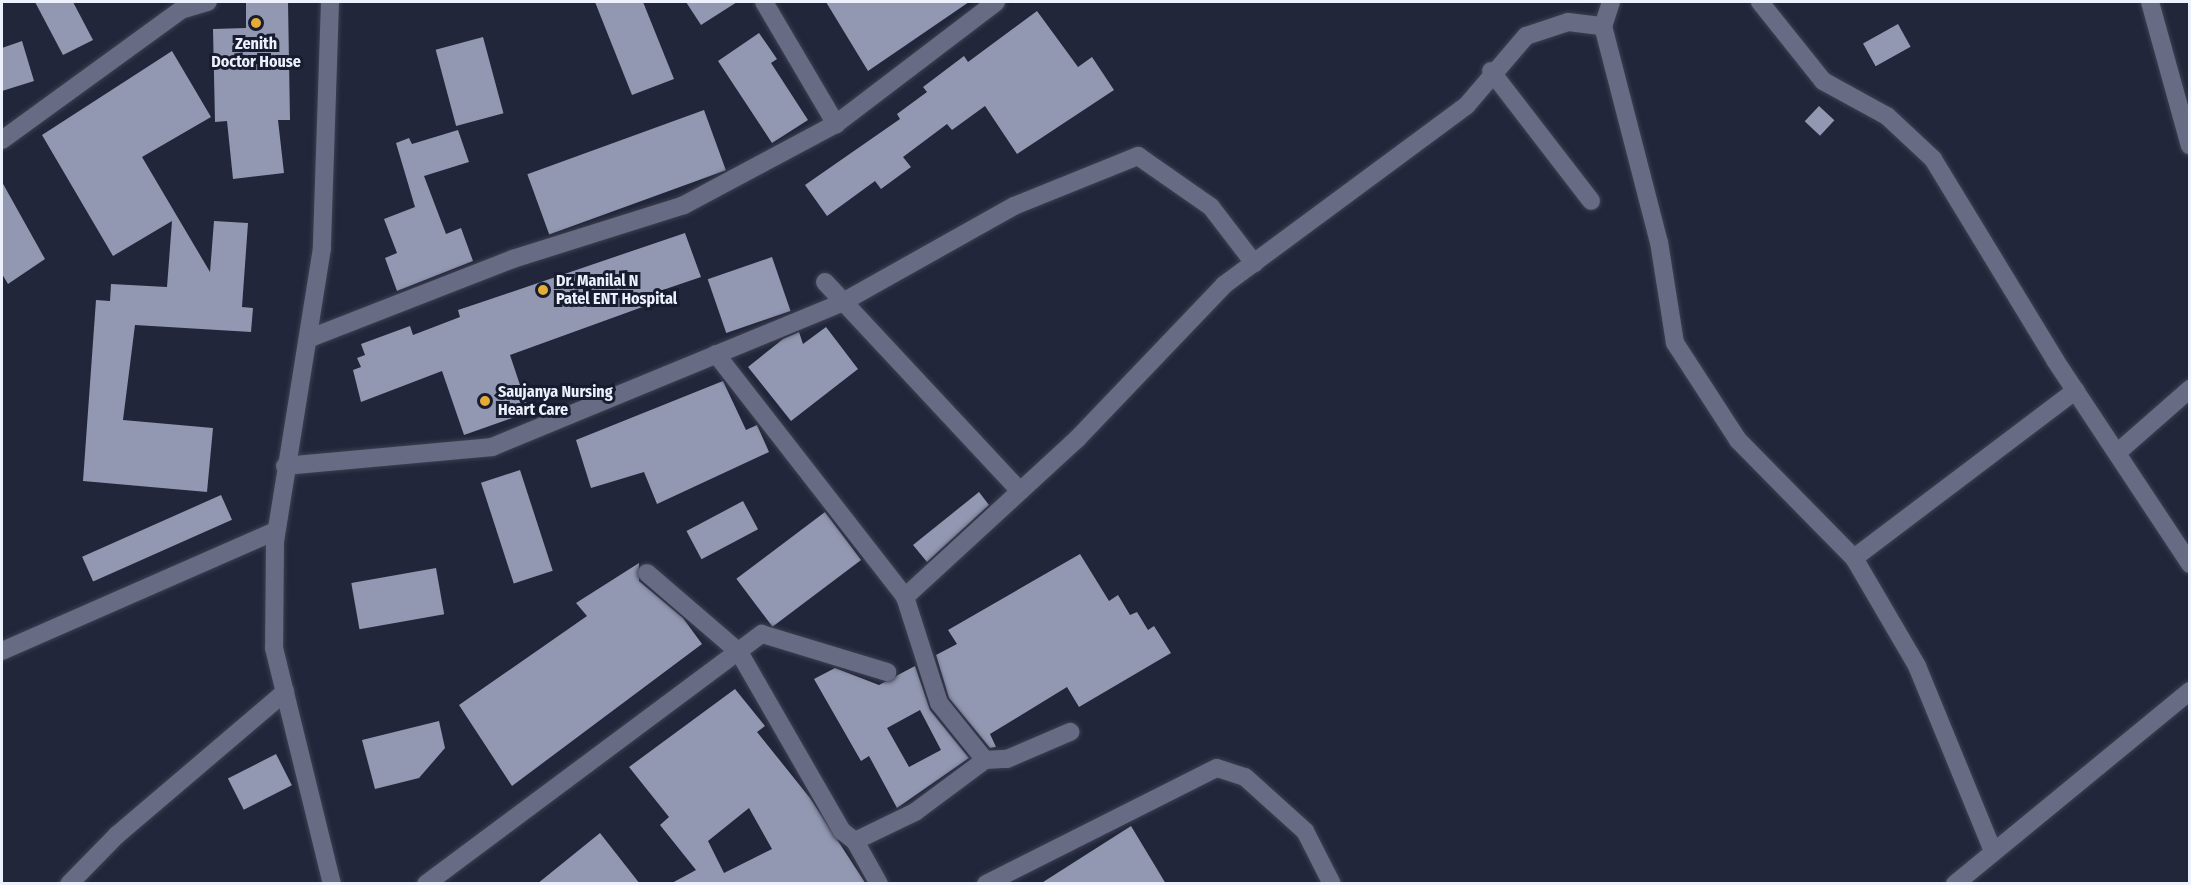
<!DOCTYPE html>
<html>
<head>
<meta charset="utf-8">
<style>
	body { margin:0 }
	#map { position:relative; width:2191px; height:885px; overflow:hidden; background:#22263a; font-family:"Fira Sans Condensed",sans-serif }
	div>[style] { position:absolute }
	.building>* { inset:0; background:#9298b1; transform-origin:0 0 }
	.roads { filter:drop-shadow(0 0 2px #3d4051) drop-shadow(0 0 2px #3d4051) }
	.minor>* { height:18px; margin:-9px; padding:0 9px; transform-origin:9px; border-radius:9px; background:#676c84 }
	.tertiary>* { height:18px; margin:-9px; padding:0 9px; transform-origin:9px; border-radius:9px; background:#676c84 }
	.dots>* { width:16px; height:16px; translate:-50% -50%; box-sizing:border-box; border:3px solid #181c2f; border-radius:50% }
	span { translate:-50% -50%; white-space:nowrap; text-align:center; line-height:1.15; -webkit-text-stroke:6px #181c2f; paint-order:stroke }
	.poi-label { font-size:16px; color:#edf1fe; font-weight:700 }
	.left { translate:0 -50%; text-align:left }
	.frame { position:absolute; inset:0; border:3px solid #edf1fe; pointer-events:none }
</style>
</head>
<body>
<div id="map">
	<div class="building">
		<i style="clip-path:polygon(35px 2px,73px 2px,93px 40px,63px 55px)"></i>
		<i style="clip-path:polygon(246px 2px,288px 2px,290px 120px,278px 120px,284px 173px,233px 179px,227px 121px,215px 122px,213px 29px,246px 28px)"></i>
		<i style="clip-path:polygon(595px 2px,643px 2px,674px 79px,632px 95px)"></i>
		<i style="clip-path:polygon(686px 2px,737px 2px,701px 25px)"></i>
		<i style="clip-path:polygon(826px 2px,969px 2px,868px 71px)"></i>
		<i style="clip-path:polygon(1037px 11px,1078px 67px,1092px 57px,1114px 90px,1017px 154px,985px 106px,952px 130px,947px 124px,903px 157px,911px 167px,881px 189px,875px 181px,827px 216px,805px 185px,900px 119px,897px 114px,927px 92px,923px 87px,964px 56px,968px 62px)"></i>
		<i style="left:1898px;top:24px;width:26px;height:40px;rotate:61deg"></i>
		<i style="clip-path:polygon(759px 33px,777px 59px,771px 63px,808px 120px,772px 143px,718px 61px)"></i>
		<i style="left:483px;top:37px;width:79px;height:49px;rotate:75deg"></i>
		<i style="clip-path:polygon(22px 41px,34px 81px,2px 91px,2px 48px)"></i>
		<i style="clip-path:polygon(172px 51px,211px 117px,142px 157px,210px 272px,214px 221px,248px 223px,242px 307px,253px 308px,251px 332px,135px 325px,123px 420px,213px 428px,207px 492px,83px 481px,96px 300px,110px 301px,111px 284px,167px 287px,172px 221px,113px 256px,42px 135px)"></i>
		<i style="left:1819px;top:106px;width:21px;height:21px;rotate:43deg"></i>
		<i style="left:704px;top:110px;width:64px;height:188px;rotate:70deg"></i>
		<i style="clip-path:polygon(458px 130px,469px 162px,424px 176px,446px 234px,461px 228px,473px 261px,397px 291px,385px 258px,397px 253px,384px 219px,415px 207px,396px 143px,409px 138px,412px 144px)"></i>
		<i style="clip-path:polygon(2px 182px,45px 259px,8px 284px,2px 274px)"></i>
		<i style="clip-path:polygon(685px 233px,701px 277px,645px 296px,648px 305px,510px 355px,529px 412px,464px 435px,442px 371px,361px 402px,353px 370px,361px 367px,357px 358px,365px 355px,361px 344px,410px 326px,413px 335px,460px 317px,458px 310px,476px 304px)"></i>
		<i style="left:772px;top:257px;width:57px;height:68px;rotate:71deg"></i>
		<i style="clip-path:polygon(826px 327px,858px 369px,791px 421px,748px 367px,783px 339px,799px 332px,803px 344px)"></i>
		<i style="clip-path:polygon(723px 381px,746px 430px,757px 425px,769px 452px,657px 504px,644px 472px,591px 488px,576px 440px)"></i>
		<i style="left:520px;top:470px;width:106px;height:41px;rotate:72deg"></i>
		<i style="clip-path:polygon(979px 492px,989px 505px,927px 562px,913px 545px)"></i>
		<i style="left:221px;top:495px;width:27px;height:152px;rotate:66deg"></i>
		<i style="left:743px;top:501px;width:32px;height:64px;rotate:62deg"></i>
		<i style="left:825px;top:512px;width:60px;height:111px;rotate:53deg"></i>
		<i style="clip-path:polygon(1080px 554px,1109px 601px,1118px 595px,1130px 615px,1137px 612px,1148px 630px,1154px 626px,1171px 653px,1079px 707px,1067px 687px,990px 734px,996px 747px,990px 748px,949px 698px,936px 655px,957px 644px,948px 630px)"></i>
		<i style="clip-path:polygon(639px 563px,639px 581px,683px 618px,702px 644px,512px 786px,459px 705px,587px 616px,576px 603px)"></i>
		<i style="left:436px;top:568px;width:47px;height:86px;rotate:80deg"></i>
		<i style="clip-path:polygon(evenodd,915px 666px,930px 710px,969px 758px,897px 808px,869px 756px,861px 761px,814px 679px,835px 668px,879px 685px,915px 666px,920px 710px,941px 750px,909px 767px,887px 728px,920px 710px)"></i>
		<i style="clip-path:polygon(evenodd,735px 689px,765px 726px,757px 732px,810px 798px,866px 884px,670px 884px,696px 870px,660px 825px,669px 817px,629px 767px,735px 689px,749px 808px,772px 849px,724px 873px,708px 841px,749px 808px)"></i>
		<i style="clip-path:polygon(439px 721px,445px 748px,419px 778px,375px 789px,362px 740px)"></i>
		<i style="left:276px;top:754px;width:35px;height:54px;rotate:63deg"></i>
		<i style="clip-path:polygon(1131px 826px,1166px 884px,1040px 884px)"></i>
		<i style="clip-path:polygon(600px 833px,640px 884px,537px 884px)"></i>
	</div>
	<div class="roads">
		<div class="minor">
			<i style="left:764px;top:2px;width:142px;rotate:59.5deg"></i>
			<i style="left:1611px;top:2px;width:25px;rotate:108deg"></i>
			<i style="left:1603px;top:26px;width:223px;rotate:75.5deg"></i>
			<i style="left:1659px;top:242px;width:102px;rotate:81deg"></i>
			<i style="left:1675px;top:343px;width:116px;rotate:57deg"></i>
			<i style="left:1738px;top:440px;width:165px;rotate:45.5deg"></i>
			<i style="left:1854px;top:558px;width:125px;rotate:59.7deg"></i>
			<i style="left:1917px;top:666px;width:198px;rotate:67.7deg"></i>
			<i style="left:1760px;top:2px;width:101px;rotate:51.4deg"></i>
			<i style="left:1823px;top:81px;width:73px;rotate:28.7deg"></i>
			<i style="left:1887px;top:116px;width:63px;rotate:43.1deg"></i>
			<i style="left:1933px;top:159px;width:235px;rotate:58.7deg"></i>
			<i style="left:2055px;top:360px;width:245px;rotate:56.5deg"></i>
			<i style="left:2150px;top:2px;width:149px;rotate:74.5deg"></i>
			<i style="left:1491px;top:71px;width:164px;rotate:52.4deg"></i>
			<i style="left:2px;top:140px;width:221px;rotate:-36deg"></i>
			<i style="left:181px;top:10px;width:28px;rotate:-17deg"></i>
			<i style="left:825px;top:282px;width:286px;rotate:47deg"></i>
			<i style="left:310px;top:338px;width:218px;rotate:-21.3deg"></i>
			<i style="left:513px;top:259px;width:179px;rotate:-17.5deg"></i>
			<i style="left:684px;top:205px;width:172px;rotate:-28.1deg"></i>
			<i style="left:836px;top:124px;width:201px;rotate:-37.3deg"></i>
			<i style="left:716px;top:354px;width:308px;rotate:52.1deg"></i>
			<i style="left:905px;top:597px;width:111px;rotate:72.2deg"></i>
			<i style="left:939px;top:703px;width:73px;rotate:51.1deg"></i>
			<i style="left:2118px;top:452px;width:96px;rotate:-41.2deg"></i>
			<i style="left:285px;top:466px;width:208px;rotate:-5.2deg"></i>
			<i style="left:492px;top:447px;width:380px;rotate:-22.4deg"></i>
			<i style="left:843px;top:302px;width:196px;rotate:-29.3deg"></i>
			<i style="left:1014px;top:206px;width:134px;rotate:-22deg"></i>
			<i style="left:1138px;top:156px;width:89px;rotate:34.9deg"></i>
			<i style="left:1211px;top:207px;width:71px;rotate:52.5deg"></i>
			<i style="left:1854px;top:558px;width:278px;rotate:-37.1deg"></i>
			<i style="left:647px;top:573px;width:121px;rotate:40.7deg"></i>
			<i style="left:739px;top:652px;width:207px;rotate:60.1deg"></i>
			<i style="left:842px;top:831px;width:16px;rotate:38deg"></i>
			<i style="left:855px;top:841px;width:49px;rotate:60.8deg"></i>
			<i style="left:905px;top:597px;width:234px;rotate:-42.6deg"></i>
			<i style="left:1077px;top:439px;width:213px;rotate:-46.3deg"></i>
			<i style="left:1224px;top:285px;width:302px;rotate:-36.5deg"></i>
			<i style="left:1467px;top:105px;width:91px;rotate:-49.5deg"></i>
			<i style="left:1526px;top:36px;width:44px;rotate:-18.4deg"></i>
			<i style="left:1568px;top:22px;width:35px;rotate:7deg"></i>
			<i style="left:2px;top:651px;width:299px;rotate:-23.7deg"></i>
			<i style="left:855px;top:841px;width:67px;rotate:-25.8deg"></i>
			<i style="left:915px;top:812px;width:87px;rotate:-36.6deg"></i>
			<i style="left:985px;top:760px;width:22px;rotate:-3deg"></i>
			<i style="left:1007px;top:759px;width:69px;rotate:-23.2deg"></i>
			<i style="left:69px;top:884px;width:69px;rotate:-45.6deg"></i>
			<i style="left:117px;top:835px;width:221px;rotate:-40.4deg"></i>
			<i style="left:426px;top:884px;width:419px;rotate:-36.7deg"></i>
			<i style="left:762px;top:634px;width:131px;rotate:16.9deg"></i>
			<i style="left:986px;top:884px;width:258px;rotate:-26.7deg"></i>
			<i style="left:1217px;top:768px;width:29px;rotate:18deg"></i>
			<i style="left:1245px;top:777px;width:81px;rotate:42deg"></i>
			<i style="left:1305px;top:831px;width:59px;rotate:63deg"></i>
		</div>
		<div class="tertiary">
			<i style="left:330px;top:2px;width:246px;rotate:91.9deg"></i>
			<i style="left:322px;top:248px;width:297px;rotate:99.1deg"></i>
			<i style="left:275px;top:541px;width:107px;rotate:90.5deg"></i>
			<i style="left:274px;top:648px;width:243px;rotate:76.2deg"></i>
			<i style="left:1955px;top:884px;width:304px;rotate:-39.4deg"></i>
		</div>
	</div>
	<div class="dots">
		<i style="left:256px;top:23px;background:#e6ac36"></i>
		<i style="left:543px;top:290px;background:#e6ac36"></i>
		<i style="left:485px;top:401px;background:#e6ac36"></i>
	</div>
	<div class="poi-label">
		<span style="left:256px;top:53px">Zenith<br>Doctor House</span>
		<span class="left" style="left:556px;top:290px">Dr. Manilal N<br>Patel ENT Hospital</span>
		<span class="left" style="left:498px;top:401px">Saujanya Nursing<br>Heart Care</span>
	</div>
	<div class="frame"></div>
</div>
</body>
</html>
